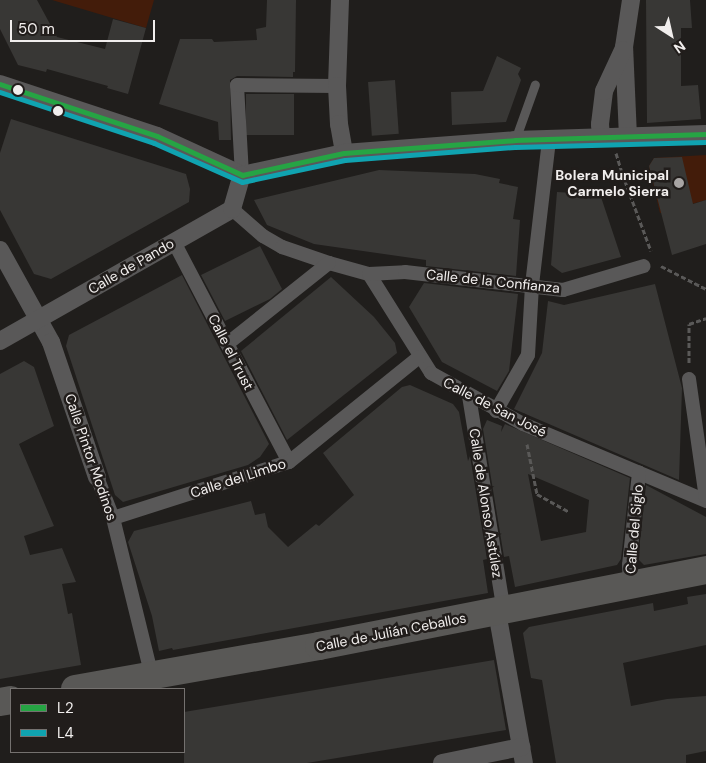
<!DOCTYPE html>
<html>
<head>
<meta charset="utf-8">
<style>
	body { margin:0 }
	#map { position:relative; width:706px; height:763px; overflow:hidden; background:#201e1c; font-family:"DM Sans",sans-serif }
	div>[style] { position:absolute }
	.green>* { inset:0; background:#431c0a }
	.building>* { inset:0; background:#383735; transform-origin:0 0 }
	.path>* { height:3px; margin-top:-1.5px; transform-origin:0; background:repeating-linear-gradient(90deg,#5a5958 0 5px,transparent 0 7.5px) }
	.service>* { height:9px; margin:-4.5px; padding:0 4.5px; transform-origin:4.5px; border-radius:4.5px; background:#595858 }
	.pedestrian>* { height:14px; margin:-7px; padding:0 7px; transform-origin:7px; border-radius:7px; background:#595858 }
	.minor>* { height:18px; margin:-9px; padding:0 9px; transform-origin:9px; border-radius:9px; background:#595858 }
	.trunk>* { height:28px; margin:-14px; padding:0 14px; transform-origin:14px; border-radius:14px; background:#595856 }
	.bus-1>* { height:5px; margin:-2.5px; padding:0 2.5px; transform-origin:2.5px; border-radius:2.5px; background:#26a444 }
	.bus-2>* { height:5px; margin:-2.5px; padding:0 2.5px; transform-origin:2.5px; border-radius:2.5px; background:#10a3b0 }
	.dots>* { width:14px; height:14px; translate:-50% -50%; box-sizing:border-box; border:2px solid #211d1b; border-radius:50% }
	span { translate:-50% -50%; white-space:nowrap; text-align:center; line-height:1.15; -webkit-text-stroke:5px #211d1b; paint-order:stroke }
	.poi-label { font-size:14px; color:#f1eeed; font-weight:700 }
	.right { translate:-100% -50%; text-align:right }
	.street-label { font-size:14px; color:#f1eeed }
	.legend { position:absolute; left:10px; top:688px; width:175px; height:65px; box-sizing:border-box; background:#211d1b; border:1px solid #74716f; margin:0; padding:6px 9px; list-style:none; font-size:15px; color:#f1eeed }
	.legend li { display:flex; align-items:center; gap:10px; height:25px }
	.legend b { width:25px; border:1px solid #74716f }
	.north { position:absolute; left:646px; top:10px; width:50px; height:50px; -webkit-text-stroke:4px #211d1b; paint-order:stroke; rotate:145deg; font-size:14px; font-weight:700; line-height:20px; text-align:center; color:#f1eeed }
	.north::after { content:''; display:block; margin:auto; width:18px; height:22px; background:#f1eeed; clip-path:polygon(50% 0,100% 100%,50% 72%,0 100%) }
	.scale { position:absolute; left:10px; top:20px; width:145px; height:22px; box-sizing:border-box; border:2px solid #f1eeed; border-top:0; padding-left:6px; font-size:15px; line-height:18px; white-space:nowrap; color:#f1eeed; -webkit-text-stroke:4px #211d1b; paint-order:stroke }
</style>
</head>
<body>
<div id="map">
	<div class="green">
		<i style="clip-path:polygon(52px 0,154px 0,146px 28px)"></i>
		<i style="clip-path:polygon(706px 155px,706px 200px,660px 213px,649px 166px,654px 158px)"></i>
	</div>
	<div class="building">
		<i style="clip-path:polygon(0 0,37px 0,57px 37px,105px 49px,113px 19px,146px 28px,128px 94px,107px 88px,108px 86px,47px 69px,46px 72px,18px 65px,0 29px)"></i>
		<i style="clip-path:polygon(267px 0,296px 0,295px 72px,293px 72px,293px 77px,237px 76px,230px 80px,231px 140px,219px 140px,218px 122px,159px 104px,180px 39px,212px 39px,214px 42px,257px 40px,256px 29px,266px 27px)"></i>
		<i style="clip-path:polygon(646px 0,690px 0,692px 28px,681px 28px,681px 86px,698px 85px,701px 119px,647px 123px)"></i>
		<i style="clip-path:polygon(497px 56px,521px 68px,518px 74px,521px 80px,506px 122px,452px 125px,451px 92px,483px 91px)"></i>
		<i style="left:395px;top:80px;width:54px;height:27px;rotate:86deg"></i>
		<i style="left:246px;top:94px;width:48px;height:41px"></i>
		<i style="clip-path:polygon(11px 119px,186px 174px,190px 189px,189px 202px,51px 279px,34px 274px,0 210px,0 153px)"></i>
		<i style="clip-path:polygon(682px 157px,693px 204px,706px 200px,706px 244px,672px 255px,649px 166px,654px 158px)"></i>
		<i style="clip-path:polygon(379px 170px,475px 174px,500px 179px,499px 183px,518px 187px,513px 219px,520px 220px,516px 276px,426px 266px,426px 260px,314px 244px,267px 225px,254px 200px)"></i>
		<i style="clip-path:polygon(598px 188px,621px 257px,562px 273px,551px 265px,557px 192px,573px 193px)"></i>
		<i style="clip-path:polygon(260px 246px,282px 289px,270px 299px,225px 321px,201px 275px)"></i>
		<i style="clip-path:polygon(182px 275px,269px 444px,260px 457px,248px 465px,123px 502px,115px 495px,66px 346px,69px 335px)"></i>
		<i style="clip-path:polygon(331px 277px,374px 317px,395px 343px,397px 353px,287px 440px,241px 351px)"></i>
		<i style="clip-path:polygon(424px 283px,518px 294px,509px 371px,497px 391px,442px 362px,409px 307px)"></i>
		<i style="clip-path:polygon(655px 284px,682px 388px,679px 480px,514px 409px,542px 353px,548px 301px,564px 305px)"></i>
		<i style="clip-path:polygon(24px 361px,34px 367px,54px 426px,19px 444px,54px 526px,24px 536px,30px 555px,62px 548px,76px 582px,62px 584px,68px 614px,72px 613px,81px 665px,0 679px,0 374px)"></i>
		<i style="clip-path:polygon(410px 385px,453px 404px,459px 412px,468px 461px,470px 456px,487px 559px,483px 560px,488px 593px,173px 650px,172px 648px,159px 651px,152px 616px,128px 542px,134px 531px,251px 501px,255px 515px,265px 513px,268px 527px,288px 547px,316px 524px,319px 526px,354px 495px,323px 453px,402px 387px)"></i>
		<i style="clip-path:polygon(evenodd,487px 420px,502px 426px,501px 432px,505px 424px,630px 478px,621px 559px,617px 565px,515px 587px,509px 556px,504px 557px,483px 429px,487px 420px,528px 474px,589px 500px,586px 532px,541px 541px,528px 474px)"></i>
		<i style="clip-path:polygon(646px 485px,706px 517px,706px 554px,644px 565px,638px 559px)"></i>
		<i style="clip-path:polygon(706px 594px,706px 645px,623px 663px,631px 706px,667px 699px,706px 696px,706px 751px,686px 755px,686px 763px,556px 763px,542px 680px,531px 678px,523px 633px,529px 627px,653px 603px,654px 611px,688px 604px,687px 597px)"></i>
		<i style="clip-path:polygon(494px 660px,506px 730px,307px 763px,184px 763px,184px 712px)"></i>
	</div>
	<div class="path">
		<i style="left:616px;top:153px;width:21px;rotate:73deg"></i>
		<i style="left:622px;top:173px;width:83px;rotate:69.6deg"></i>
		<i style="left:661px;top:266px;width:51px;rotate:27.1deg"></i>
		<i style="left:689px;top:363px;width:39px;rotate:-90deg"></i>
		<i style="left:689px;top:324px;width:18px;rotate:-19deg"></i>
		<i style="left:527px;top:444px;width:51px;rotate:78.7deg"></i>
		<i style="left:537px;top:494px;width:37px;rotate:29deg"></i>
	</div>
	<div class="service">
		<i style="left:515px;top:140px;width:59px;rotate:-70.3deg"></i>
	</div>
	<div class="pedestrian">
		<i style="left:242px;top:175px;width:90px;rotate:-93.2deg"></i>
		<i style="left:237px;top:85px;width:100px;rotate:0.6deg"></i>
		<i style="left:232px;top:209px;width:41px;rotate:41.1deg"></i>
		<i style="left:263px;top:236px;width:22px;rotate:30deg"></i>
		<i style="left:282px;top:247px;width:50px;rotate:18.8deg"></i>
		<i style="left:329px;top:263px;width:41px;rotate:15.4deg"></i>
		<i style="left:369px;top:274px;width:117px;rotate:57.9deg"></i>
		<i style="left:431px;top:373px;width:105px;rotate:29deg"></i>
		<i style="left:523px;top:424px;width:199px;rotate:22.8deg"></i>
		<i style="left:174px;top:242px;width:248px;rotate:62.4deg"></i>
		<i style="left:369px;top:274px;width:36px;rotate:-3deg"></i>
		<i style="left:405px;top:272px;width:159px;rotate:6.5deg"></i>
		<i style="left:563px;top:290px;width:84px;rotate:-16.5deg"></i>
		<i style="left:227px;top:344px;width:130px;rotate:-38.5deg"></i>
		<i style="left:689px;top:379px;width:120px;rotate:81.9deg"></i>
		<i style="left:469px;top:396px;width:218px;rotate:80.8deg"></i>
		<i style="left:496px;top:411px;width:64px;rotate:-60.3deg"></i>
		<i style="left:528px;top:355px;width:70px;rotate:-86.7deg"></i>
		<i style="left:532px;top:285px;width:145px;rotate:-83.3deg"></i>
		<i style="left:97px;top:477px;width:44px;rotate:68.7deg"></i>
		<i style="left:113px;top:518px;width:164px;rotate:76.2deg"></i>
		<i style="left:113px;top:518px;width:185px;rotate:-17.7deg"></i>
		<i style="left:289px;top:462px;width:167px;rotate:-38.9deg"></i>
		<i style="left:630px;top:584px;width:19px;rotate:-93deg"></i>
		<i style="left:629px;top:565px;width:93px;rotate:-83.8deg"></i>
	</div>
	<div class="minor">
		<i style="left:340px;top:0;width:86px;rotate:92deg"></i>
		<i style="left:337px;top:86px;width:38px;rotate:87deg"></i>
		<i style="left:339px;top:124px;width:29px;rotate:80deg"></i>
		<i style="left:0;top:84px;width:165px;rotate:18.3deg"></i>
		<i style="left:157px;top:136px;width:94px;rotate:24.6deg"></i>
		<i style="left:628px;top:137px;width:90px;rotate:-92.5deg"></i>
		<i style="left:624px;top:47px;width:48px;rotate:-81.5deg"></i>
		<i style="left:601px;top:138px;width:14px;rotate:-94deg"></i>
		<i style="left:600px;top:124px;width:33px;rotate:-83deg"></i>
		<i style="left:604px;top:91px;width:45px;rotate:-65.1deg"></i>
		<i style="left:242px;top:175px;width:104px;rotate:-12.2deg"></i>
		<i style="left:344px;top:153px;width:171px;rotate:-4.3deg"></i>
		<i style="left:515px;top:140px;width:191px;rotate:-1.8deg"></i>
		<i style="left:0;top:250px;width:105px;rotate:61deg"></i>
		<i style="left:51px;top:342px;width:143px;rotate:71.2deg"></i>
		<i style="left:0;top:341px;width:267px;rotate:-29.6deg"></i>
		<i style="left:232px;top:209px;width:35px;rotate:-74deg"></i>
		<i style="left:497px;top:612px;width:153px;rotate:79.9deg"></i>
		<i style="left:442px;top:763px;width:81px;rotate:-11.4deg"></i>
	</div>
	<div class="trunk">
		<i style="left:75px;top:689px;width:248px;rotate:-10deg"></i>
		<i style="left:319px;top:646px;width:394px;rotate:-11.1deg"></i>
		<i style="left:0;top:702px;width:11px;rotate:-10deg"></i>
	</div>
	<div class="bus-1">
		<i style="left:0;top:84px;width:165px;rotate:18.3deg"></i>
		<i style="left:157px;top:136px;width:94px;rotate:24.6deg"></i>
		<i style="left:242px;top:175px;width:104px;rotate:-12.2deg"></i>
		<i style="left:344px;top:153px;width:171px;rotate:-4.3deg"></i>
		<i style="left:515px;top:140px;width:191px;rotate:-1.8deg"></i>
	</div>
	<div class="bus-2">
		<i style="left:0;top:92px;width:162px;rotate:18.3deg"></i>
		<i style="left:154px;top:143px;width:96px;rotate:23.9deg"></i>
		<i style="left:242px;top:182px;width:105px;rotate:-12.1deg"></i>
		<i style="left:345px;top:160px;width:170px;rotate:-4.4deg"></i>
		<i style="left:515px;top:147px;width:191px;rotate:-1.5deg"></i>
	</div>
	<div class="dots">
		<i style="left:18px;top:90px;background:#f1eeed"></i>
		<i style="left:58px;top:111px;background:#f1eeed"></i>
		<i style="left:679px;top:183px;background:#a8a5a4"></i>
	</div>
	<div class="poi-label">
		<span class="right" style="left:669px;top:183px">Bolera Municipal<br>Carmelo Sierra</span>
	</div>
	<div class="street-label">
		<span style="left:131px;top:266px;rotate:-30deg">Calle de Pando</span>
		<span style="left:493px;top:281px;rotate:6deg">Calle de la Confianza</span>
		<span style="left:231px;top:352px;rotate:63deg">Calle el Trust</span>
		<span style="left:495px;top:407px;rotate:27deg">Calle de San José</span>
		<span style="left:91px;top:457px;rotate:71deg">Calle Pintor Modinos</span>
		<span style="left:238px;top:478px;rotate:-18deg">Calle del Limbo</span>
		<span style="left:486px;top:503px;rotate:81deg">Calle de Alonso Astúlez</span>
		<span style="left:634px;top:529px;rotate:-85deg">Calle del Siglo</span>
		<span style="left:391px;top:632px;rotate:-11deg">Calle de Julián Ceballos</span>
	</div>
	<ul class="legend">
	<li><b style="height:6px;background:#26a444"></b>L2</li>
	<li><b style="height:6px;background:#10a3b0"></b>L4</li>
	</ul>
	<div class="north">N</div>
	<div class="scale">50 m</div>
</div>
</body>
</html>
